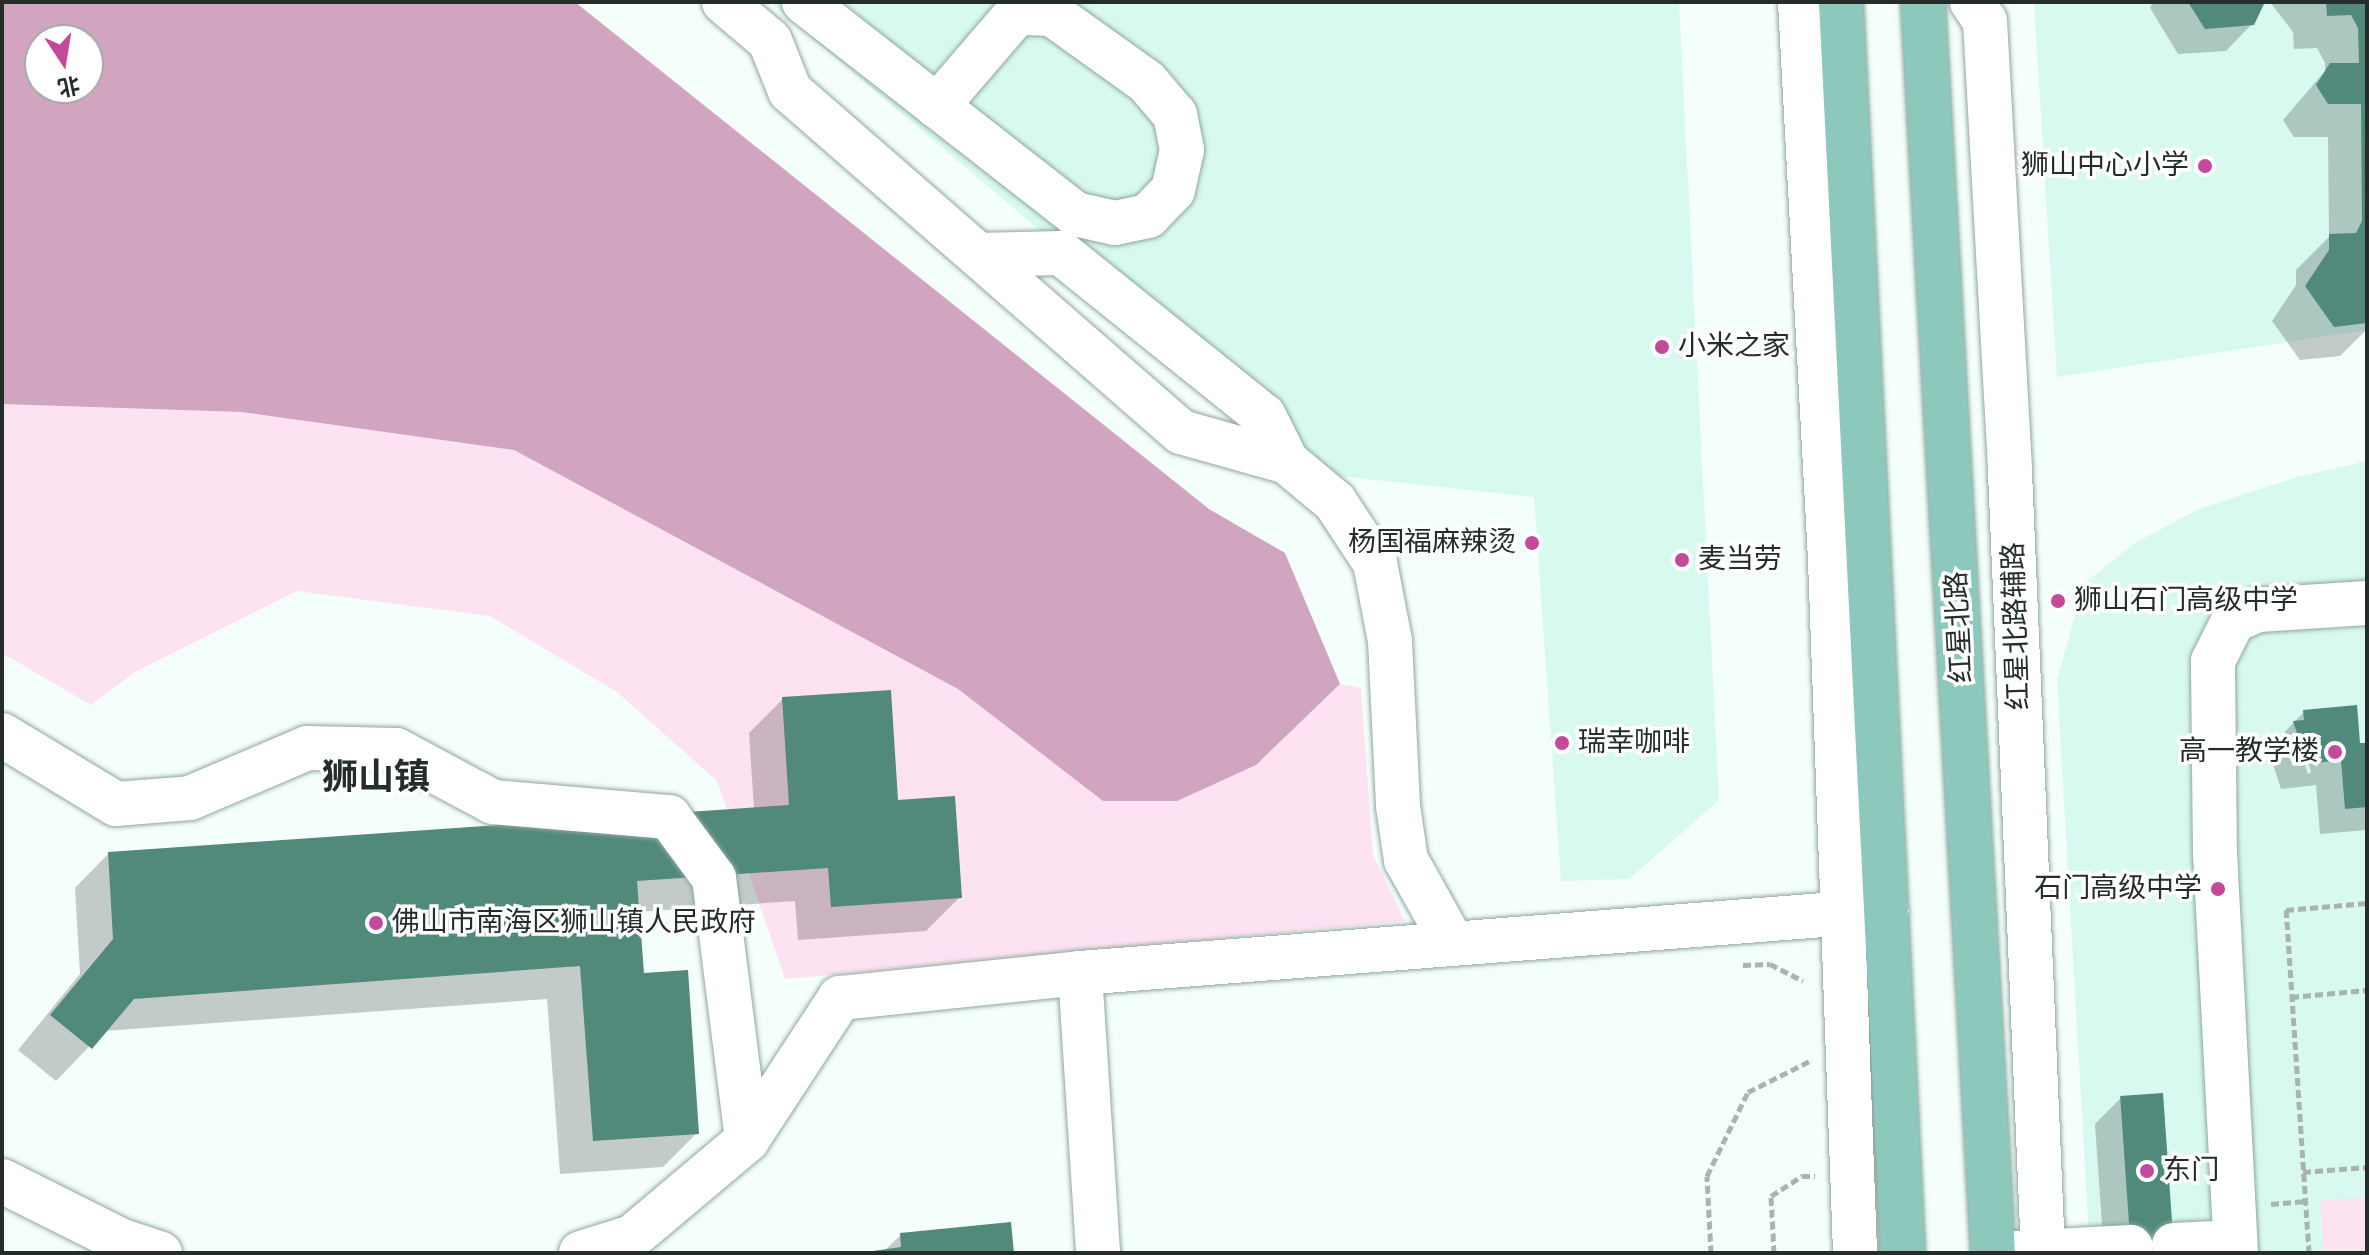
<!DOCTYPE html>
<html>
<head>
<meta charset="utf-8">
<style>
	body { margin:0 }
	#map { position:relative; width:2369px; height:1255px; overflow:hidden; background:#f4fefb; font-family:"Alegreya Sans","Noto Sans SC",sans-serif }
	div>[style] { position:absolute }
	.built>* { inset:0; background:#d8f9f0 }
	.green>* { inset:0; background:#fde2f2 }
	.water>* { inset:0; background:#d1a4bf }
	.shadow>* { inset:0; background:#0003 }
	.building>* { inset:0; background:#51897b; transform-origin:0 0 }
	.path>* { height:5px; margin-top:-2.5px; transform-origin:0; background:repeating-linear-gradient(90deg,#a9b3b0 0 8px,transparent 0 12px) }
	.roads { filter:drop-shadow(0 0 2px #8fa6a0) drop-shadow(0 0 2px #8fa6a0) }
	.minor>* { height:44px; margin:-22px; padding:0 22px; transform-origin:22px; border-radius:22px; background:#fff }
	.major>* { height:44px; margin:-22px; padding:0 22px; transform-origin:22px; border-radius:22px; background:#8cc8bb }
	.dots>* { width:22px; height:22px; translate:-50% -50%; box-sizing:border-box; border:4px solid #fff; border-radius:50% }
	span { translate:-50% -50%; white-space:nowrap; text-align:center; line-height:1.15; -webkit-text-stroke:7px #fff; paint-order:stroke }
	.poi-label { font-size:28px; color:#242d2a }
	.right { translate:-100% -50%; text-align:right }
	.left { translate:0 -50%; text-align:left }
	.street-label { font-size:28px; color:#242d2a }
	.district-label { font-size:36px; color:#242d2a; font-weight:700 }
	.frame { position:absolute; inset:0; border:4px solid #242d2a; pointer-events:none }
	.north { position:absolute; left:24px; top:24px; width:80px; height:80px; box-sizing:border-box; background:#fff; border:2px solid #a7abaa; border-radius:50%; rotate:168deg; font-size:22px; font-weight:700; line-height:32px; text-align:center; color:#242d2a }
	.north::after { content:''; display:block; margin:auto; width:28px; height:36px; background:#c3499c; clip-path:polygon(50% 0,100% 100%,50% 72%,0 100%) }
</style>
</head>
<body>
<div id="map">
	<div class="built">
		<i style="clip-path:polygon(770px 2px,1679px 2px,1719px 800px,1629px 879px,1561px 881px,1534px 497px,1329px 475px)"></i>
		<i style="clip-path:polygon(2034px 2px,2367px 2px,2367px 330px,2057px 377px)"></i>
		<i style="clip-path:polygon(2367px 461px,2367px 1253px,2090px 1253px,2057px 680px,2084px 584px,2135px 543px,2199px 509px,2293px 478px)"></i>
	</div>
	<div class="green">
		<i style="clip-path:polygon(2px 404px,241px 412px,514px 450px,958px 689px,1103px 801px,1256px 765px,1340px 684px,1361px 688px,1373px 855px,1405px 921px,785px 979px,717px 781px,617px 692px,490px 616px,297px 591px,135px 672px,91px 705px,2px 653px)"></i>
		<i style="clip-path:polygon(2367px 1197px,2367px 1253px,2324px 1253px,2320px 1201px)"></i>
	</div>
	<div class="water">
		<i style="clip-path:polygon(evenodd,2px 2px,575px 2px,1209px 509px,1285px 553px,1340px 684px,1256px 765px,1177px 801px,1103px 801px,958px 689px,514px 450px,241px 412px,2px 404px,2px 2px,40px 40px,88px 40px,88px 88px,40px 88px,40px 40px)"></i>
	</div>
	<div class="shadow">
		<i style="clip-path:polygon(2153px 2px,2263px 2px,2252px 24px,2226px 51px,2178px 54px,2150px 8px)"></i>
		<i style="clip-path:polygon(2270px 2px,2367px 2px,2367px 329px,2340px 356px,2300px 360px,2272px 321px,2296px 285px,2296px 270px,2329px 237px,2328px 137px,2294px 137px,2283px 120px,2325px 71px,2325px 63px,2317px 48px,2294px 49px,2293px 32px)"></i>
		<i style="clip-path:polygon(783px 699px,897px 802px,960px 897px,926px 931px,798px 940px,795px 901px,637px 912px,642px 975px,697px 1133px,663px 1167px,560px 1174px,547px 999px,104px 1031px,56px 1081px,18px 1050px,80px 974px,75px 888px,108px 854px,754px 809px,749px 733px)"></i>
		<i style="clip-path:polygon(evenodd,2304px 712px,2358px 746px,2367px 745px,2367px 830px,2320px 834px,2316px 785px,2281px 789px,2268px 749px,2304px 712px,2295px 733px,2299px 733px,2311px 772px,2308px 774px,2295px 733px)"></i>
		<i style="clip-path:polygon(2121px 1098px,2173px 1253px,2104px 1253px,2095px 1124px)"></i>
		<i style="clip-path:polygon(901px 1235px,1012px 1253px,864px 1253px,885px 1250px)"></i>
	</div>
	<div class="building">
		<i style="clip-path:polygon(2188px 2px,2265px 2px,2254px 25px,2205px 29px)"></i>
		<i style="clip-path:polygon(2326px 2px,2367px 2px,2367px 323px,2334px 327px,2305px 286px,2329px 250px,2329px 234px,2356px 233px,2362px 221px,2361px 104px,2328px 104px,2316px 85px,2330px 63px,2359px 63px,2358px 28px,2351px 15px,2327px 16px)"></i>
		<i style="clip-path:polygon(891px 690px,898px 800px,955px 796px,962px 898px,831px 907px,828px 868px,637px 881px,644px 973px,688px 970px,699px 1134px,593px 1141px,580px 966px,134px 999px,92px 1049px,50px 1015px,113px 939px,108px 852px,789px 805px,782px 697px)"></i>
		<i style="clip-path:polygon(2357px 705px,2360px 743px,2367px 743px,2367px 807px,2345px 809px,2341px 760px,2307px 764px,2293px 721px,2304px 720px,2303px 710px)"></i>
		<i style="left:2163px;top:1093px;width:160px;height:43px;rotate:86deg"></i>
		<i style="clip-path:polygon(1011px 1222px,1014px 1253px,859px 1253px,901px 1247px,900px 1233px)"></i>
	</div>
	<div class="path">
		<i style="left:1743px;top:965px;width:27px;rotate:-2deg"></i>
		<i style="left:1770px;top:964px;width:37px;rotate:27deg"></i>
		<i style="left:2291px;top:997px;width:76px;rotate:-5.3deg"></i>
		<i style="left:2303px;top:1172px;width:64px;rotate:-4.5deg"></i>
		<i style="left:2271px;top:1204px;width:35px;rotate:-5deg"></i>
		<i style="left:1711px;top:1253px;width:77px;rotate:-93deg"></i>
		<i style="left:1707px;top:1176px;width:93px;rotate:-64deg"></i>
		<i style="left:1748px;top:1092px;width:69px;rotate:-26.6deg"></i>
		<i style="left:1774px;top:1253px;width:57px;rotate:-93deg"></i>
		<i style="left:1771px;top:1196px;width:37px;rotate:-33deg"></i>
		<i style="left:1802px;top:1176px;width:13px"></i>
		<i style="left:2309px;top:1253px;width:344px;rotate:-93.8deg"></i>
		<i style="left:2286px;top:910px;width:81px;rotate:-4.9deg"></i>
	</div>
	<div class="roads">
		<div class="minor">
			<i style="left:724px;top:2px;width:60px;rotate:40.3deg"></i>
			<i style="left:770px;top:41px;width:54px;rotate:68.2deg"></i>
			<i style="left:790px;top:91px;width:519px;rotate:41.09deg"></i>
			<i style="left:1181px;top:432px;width:110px;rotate:15.8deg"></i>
			<i style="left:1287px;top:462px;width:62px;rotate:39.8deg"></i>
			<i style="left:1335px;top:502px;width:73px;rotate:56.7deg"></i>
			<i style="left:1375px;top:563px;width:79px;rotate:79.1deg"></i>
			<i style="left:1390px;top:641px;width:165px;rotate:87.2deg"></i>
			<i style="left:1398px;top:806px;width:55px;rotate:81.6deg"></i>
			<i style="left:1406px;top:860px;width:96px;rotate:60.8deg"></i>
			<i style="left:804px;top:2px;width:344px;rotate:38deg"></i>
			<i style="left:1075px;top:214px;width:41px;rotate:12.7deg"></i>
			<i style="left:1115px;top:223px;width:34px;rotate:-12deg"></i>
			<i style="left:1148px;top:216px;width:36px;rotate:-46deg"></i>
			<i style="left:1173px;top:190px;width:41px;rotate:-77.3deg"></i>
			<i style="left:1182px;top:150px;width:36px;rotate:-101deg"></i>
			<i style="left:1175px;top:115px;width:43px;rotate:-130.3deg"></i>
			<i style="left:1147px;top:82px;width:117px;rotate:-144.4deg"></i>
			<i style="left:1052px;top:14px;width:35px;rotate:-178deg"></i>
			<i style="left:1017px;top:13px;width:123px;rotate:130.7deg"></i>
			<i style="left:1800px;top:2px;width:559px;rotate:86.92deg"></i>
			<i style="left:1830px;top:560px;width:693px;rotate:87.93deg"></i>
			<i style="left:1972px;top:2px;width:23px;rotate:56deg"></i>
			<i style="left:1985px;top:21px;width:452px;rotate:86.8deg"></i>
			<i style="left:2010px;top:472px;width:782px;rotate:87.58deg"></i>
			<i style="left:979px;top:255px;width:82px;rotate:-1.4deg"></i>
			<i style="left:1061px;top:253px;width:260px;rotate:38.8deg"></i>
			<i style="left:1264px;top:416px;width:51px;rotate:63.4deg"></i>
			<i style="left:2px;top:735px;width:133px;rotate:31.2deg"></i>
			<i style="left:116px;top:804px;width:74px;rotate:-4.6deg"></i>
			<i style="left:190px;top:798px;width:127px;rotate:-23.1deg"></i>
			<i style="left:307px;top:748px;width:89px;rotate:1.3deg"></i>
			<i style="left:396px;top:750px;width:110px;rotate:28.2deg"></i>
			<i style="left:493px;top:802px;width:177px;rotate:4.9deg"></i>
			<i style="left:669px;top:817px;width:76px;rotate:53.6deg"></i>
			<i style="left:714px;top:878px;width:264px;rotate:82.8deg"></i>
			<i style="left:1080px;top:973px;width:281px;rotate:86.3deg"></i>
			<i style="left:2px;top:1181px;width:134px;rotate:26.6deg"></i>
			<i style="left:122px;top:1241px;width:40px;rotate:18deg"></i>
			<i style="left:2174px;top:1245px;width:61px;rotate:-2.8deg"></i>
			<i style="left:581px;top:1253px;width:53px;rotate:-17.4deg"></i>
			<i style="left:632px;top:1237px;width:150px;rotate:-40.1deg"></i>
			<i style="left:747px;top:1140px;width:170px;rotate:-56.8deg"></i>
			<i style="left:840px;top:998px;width:241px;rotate:-5.9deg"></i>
			<i style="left:1080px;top:973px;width:809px;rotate:-4.46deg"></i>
			<i style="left:2017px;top:1253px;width:114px;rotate:-3deg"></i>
			<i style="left:2236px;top:1253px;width:397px;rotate:-93deg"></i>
			<i style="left:2215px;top:857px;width:196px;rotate:-90.6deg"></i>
			<i style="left:2213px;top:661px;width:45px;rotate:-63.4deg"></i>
			<i style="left:2233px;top:621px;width:27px;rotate:-24deg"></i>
			<i style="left:2258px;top:610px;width:109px;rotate:-3.7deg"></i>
		</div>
		<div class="major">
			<i style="left:1841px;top:2px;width:1253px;rotate:87.16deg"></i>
			<i style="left:1923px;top:2px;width:1253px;rotate:86.8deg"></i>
		</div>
	</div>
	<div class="dots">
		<i style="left:2205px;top:166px;background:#c3499c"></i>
		<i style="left:1662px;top:347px;background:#c3499c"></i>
		<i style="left:1532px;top:543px;background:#c3499c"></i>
		<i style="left:1682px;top:560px;background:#c3499c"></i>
		<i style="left:2058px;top:601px;background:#c3499c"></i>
		<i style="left:1562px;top:743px;background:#c3499c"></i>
		<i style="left:2335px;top:752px;background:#c3499c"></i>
		<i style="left:2218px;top:889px;background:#c3499c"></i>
		<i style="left:376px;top:923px;background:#c3499c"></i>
		<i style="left:2147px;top:1171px;background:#c3499c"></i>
	</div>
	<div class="poi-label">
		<span class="right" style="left:2189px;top:166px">狮山中心小学</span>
		<span class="left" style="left:1678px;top:347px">小米之家</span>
		<span class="right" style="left:1516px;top:543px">杨国福麻辣烫</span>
		<span class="left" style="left:1698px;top:560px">麦当劳</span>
		<span class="left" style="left:2074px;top:601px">狮山石门高级中学</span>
		<span class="left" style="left:1578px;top:743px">瑞幸咖啡</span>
		<span class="right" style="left:2319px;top:752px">高一教学楼</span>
		<span class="right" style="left:2202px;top:889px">石门高级中学</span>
		<span class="left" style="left:392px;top:923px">佛山市南海区狮山镇人民政府</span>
		<span class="left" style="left:2163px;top:1171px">东门</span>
	</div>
	<div class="street-label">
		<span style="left:2017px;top:626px;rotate:-92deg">红星北路辅路</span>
		<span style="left:1960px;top:627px;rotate:-93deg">红星北路</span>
	</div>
	<div class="district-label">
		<span style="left:376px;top:779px">狮山镇</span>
	</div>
	<div class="frame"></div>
	<div class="north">北</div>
</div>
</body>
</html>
